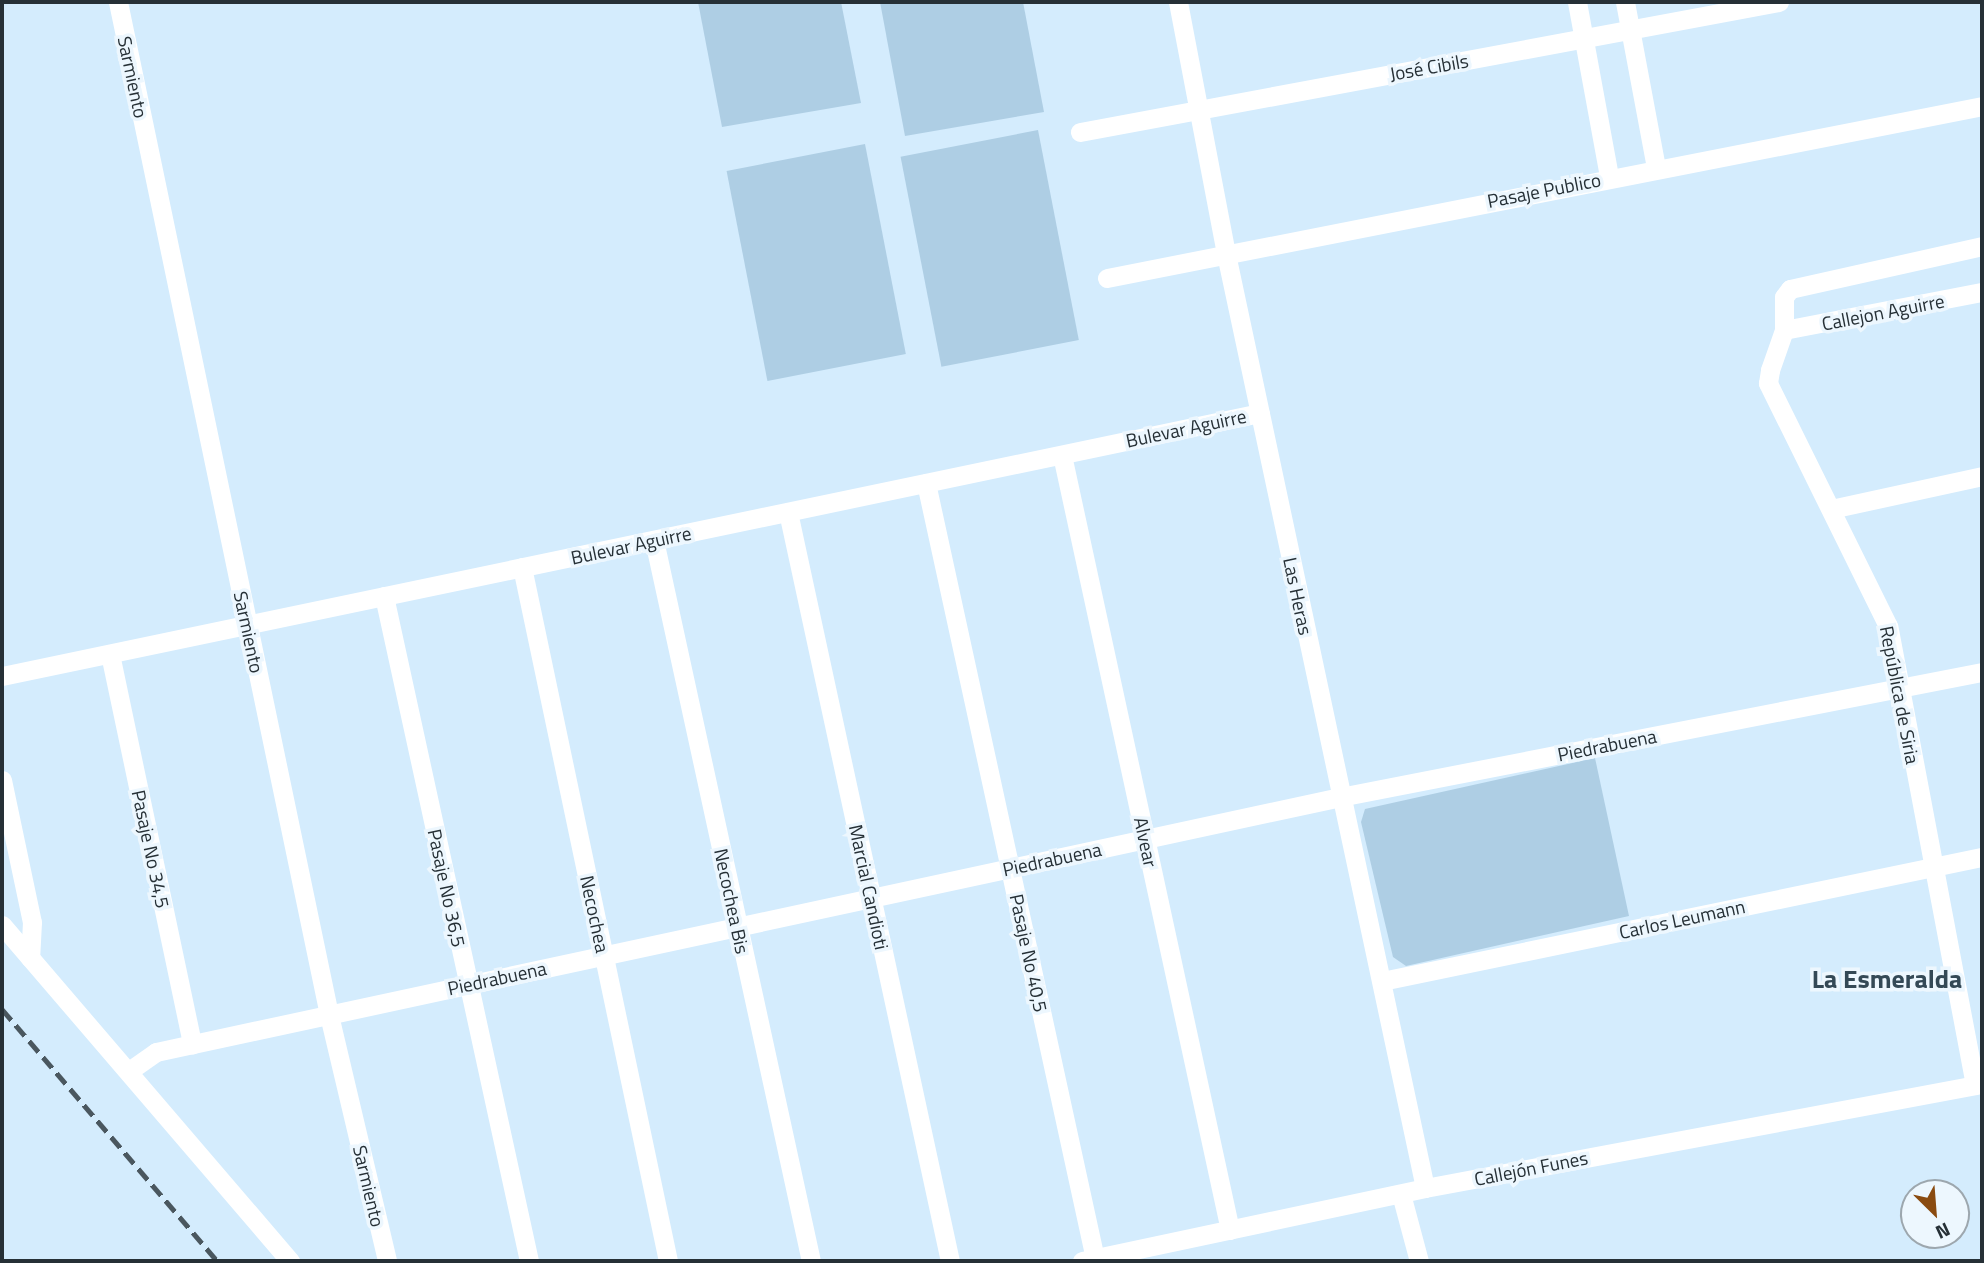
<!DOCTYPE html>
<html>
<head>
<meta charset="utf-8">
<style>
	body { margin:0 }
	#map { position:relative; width:1984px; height:1263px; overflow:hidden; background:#d4ecfd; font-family:"Titillium Web",sans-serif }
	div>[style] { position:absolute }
	.green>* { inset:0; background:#aecee4; transform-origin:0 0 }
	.street>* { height:19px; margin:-9.5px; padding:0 9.5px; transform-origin:9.5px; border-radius:9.5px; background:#fff }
	.rail>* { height:5px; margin-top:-2.5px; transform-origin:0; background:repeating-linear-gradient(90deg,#4a575f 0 14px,transparent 0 21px) }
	span { translate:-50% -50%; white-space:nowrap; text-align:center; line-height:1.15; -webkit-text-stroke:7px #edf7fe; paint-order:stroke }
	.street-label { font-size:19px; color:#263036 }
	.district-label { font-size:26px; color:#344956; font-weight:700 }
	.frame { position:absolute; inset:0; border:4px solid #263036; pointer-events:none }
	.north { position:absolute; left:1900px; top:1179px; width:70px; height:70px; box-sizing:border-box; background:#edf7fe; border:2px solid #9da7ae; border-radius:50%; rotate:155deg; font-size:19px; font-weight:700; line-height:28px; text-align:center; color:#263036 }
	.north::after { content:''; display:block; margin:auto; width:24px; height:32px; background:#8a4b10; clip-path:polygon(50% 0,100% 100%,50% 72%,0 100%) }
</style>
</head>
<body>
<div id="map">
	<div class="green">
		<i style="clip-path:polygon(698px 2px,841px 2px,861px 103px,722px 127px)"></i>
		<i style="clip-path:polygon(880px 2px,1023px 2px,1044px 112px,905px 136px)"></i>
		<i style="left:1038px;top:130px;width:214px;height:140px;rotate:79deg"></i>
		<i style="left:865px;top:144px;width:214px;height:141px;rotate:79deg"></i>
		<i style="clip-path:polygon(1595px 758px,1629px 916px,1406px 966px,1393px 957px,1361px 822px,1365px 809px)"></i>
	</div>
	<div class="street">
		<i style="left:118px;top:2px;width:1035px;rotate:78.23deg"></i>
		<i style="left:329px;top:1015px;width:253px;rotate:76.7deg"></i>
		<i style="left:1178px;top:2px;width:257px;rotate:79.2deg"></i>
		<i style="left:1226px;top:254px;width:955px;rotate:77.97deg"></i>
		<i style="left:1577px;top:2px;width:178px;rotate:79.6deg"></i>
		<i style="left:1625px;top:2px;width:169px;rotate:79.4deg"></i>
		<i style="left:1080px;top:132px;width:711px;rotate:-10.54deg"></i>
		<i style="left:1107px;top:278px;width:892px;rotate:-11.12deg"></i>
		<i style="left:1784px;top:330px;width:202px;rotate:-10.9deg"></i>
		<i style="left:1062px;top:455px;width:793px;rotate:77.77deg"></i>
		<i style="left:926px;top:483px;width:794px;rotate:77.71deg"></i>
		<i style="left:1831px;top:509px;width:155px;rotate:-12.3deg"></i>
		<i style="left:788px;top:512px;width:766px;rotate:77.8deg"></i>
		<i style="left:654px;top:540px;width:738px;rotate:77.72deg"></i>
		<i style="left:522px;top:567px;width:709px;rotate:78.12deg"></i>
		<i style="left:384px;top:596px;width:681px;rotate:77.7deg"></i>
		<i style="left:110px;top:654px;width:399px;rotate:78.1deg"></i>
		<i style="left:2px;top:676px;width:1285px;rotate:-11.81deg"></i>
		<i style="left:2px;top:780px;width:145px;rotate:78.1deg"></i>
		<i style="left:32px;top:922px;width:36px;rotate:93deg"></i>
		<i style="left:2px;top:925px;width:443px;rotate:49.4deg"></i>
		<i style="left:1382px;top:981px;width:613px;rotate:-11.68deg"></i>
		<i style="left:129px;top:1071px;width:33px;rotate:-35deg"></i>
		<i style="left:156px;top:1052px;width:1211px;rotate:-12.15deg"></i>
		<i style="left:1340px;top:797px;width:654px;rotate:-11.02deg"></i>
		<i style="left:1975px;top:1085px;width:467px;rotate:-100.7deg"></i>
		<i style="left:1888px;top:626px;width:271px;rotate:-116.3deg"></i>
		<i style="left:1768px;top:383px;width:13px;rotate:-81deg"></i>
		<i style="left:1770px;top:370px;width:42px;rotate:-70.7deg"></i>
		<i style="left:1784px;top:330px;width:33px;rotate:-90deg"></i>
		<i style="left:1784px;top:297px;width:10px;rotate:-53deg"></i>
		<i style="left:1790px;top:289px;width:197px;rotate:-12.6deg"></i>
		<i style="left:1401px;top:1194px;width:69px;rotate:75deg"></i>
		<i style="left:1082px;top:1261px;width:351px;rotate:-12deg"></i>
		<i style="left:1425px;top:1188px;width:567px;rotate:-10.58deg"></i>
	</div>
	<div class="rail">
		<i style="left:2px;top:1009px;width:331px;rotate:49.5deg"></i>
	</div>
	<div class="street-label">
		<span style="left:1429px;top:67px;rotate:-10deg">José Cibils</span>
		<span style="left:133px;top:77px;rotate:78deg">Sarmiento</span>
		<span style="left:1544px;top:190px;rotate:-11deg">Pasaje Publico</span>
		<span style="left:1883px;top:312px;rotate:-11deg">Callejon Aguirre</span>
		<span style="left:1186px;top:428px;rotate:-12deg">Bulevar Aguirre</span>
		<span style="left:631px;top:545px;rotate:-12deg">Bulevar Aguirre</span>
		<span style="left:1298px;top:596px;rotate:78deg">Las Heras</span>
		<span style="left:249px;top:632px;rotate:78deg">Sarmiento</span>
		<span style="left:1900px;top:695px;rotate:79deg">República de Siria</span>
		<span style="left:1607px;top:745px;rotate:-11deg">Piedrabuena</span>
		<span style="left:1146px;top:842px;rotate:78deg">Alvear</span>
		<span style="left:151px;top:849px;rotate:78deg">Pasaje No 34,5</span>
		<span style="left:1052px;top:859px;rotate:-12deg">Piedrabuena</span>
		<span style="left:869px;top:887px;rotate:78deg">Marcial Candioti</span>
		<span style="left:447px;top:888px;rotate:78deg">Pasaje No 36,5</span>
		<span style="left:732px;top:901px;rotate:78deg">Necochea Bis</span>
		<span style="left:595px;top:914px;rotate:78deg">Necochea</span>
		<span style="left:1682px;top:919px;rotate:-12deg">Carlos Leumann</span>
		<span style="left:1029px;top:953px;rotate:78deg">Pasaje No 40,5</span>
		<span style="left:497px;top:978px;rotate:-12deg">Piedrabuena</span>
		<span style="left:1531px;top:1168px;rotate:-11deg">Callejón Funes</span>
		<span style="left:369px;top:1186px;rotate:77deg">Sarmiento</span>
	</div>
	<div class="district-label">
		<span style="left:1887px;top:979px">La Esmeralda</span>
	</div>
	<div class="frame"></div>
	<div class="north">N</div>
</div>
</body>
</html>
